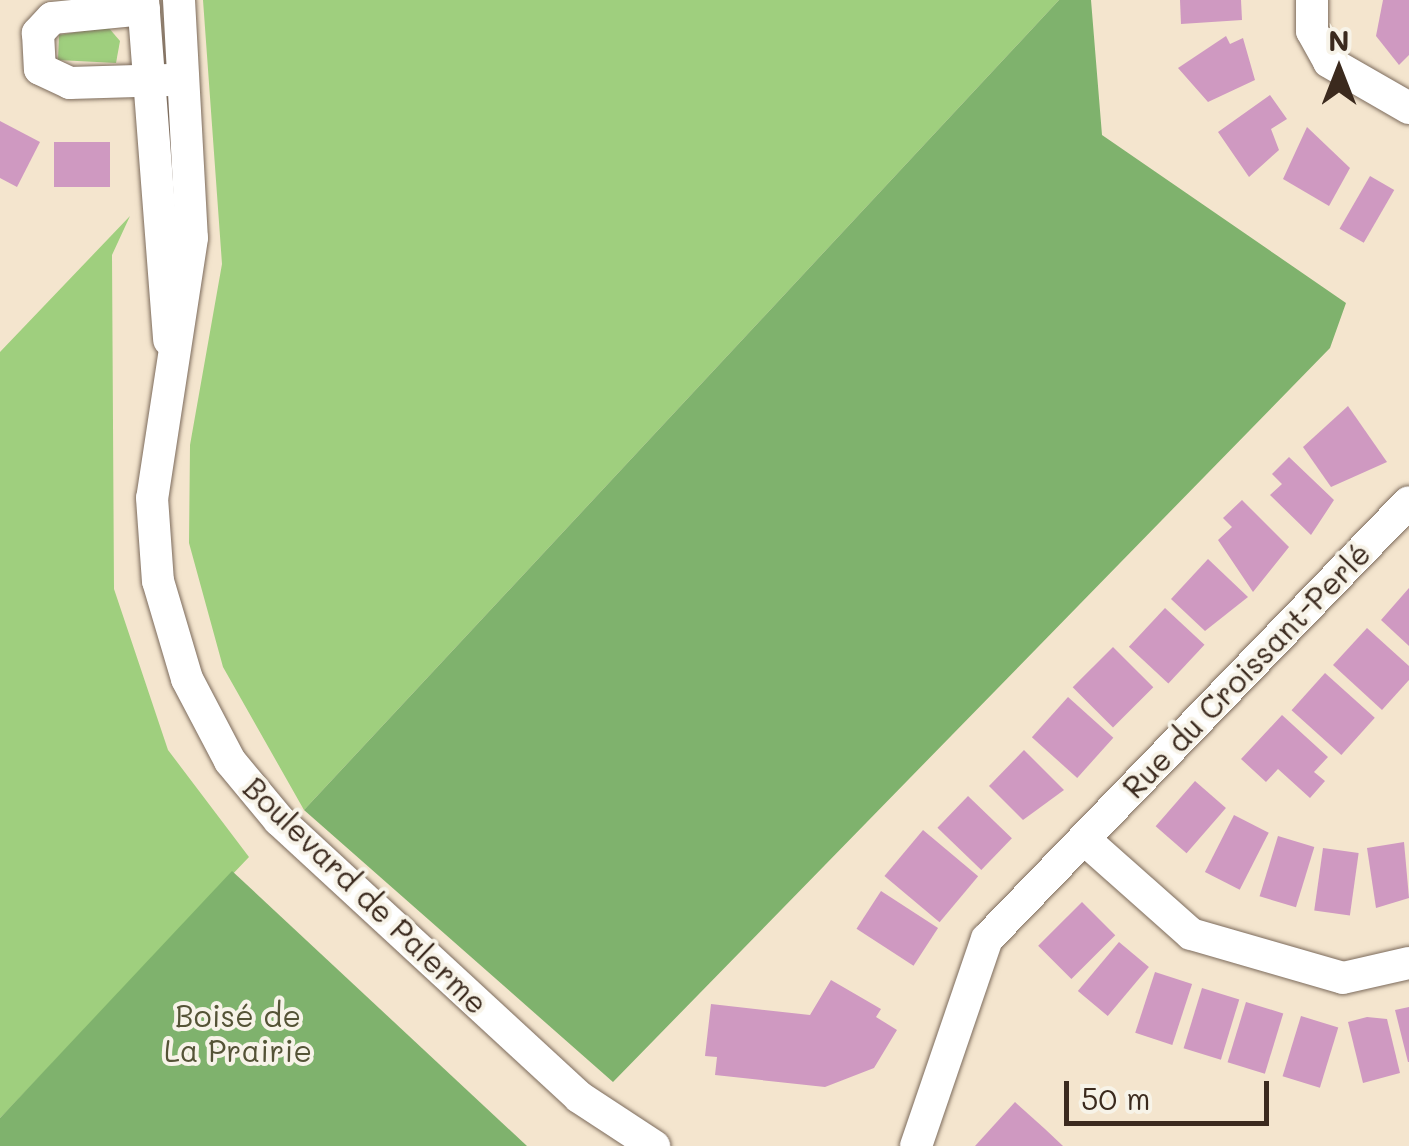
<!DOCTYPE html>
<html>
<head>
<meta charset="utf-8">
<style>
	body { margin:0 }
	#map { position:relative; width:1409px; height:1146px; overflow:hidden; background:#f4e5ce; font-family:Mali,sans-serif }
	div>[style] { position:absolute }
	.green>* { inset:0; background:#9fcf7e }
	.forest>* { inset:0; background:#7fb26d }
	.building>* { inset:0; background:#cf99c1; transform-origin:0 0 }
	.roads { filter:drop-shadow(0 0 2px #7c6b5c) drop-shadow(0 0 2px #7c6b5c) }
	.minor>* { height:32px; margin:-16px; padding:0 16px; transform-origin:16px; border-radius:16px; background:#fff }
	span { translate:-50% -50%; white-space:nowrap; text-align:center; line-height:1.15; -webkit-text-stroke:8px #f7f3e8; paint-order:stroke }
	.street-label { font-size:30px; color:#3b2a1e }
	.park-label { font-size:30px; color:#545336 }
	.north { position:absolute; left:1289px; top:20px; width:100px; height:100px; -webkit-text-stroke:8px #f7f3e8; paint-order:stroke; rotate:0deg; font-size:28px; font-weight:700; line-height:40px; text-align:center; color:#3b2a1e }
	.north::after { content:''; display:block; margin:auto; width:35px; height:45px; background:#3b2a1e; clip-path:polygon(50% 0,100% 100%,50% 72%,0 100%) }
	.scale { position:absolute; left:1064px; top:1081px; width:205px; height:45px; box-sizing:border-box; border:5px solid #3b2a1e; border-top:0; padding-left:12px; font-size:30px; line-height:35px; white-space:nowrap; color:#3b2a1e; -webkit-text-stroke:8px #f7f3e8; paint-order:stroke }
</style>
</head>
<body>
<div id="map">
	<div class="green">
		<i style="clip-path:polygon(203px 0,1059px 0,304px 810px,223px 667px,189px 543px,190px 445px,222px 264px)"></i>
		<i style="clip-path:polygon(108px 27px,120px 41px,116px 63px,58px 60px,59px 35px)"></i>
		<i style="clip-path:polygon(130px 216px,112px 255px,114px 589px,168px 750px,249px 857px,0 1118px,0 352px)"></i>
	</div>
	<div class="forest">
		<i style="clip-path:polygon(1059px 0,1091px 0,1102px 135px,1346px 303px,1330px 348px,613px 1082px,304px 810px)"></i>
		<i style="clip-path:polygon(232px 871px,527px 1146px,0 1146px,0 1118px)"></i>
	</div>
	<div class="building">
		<i style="clip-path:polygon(1180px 0,1241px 0,1242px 20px,1181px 24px)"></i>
		<i style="clip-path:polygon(1383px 0,1409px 0,1409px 55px,1399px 65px,1376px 36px)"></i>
		<i style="clip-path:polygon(1226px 36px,1230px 44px,1243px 38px,1255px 80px,1208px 102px,1178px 68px)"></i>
		<i style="clip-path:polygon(1270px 95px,1287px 119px,1271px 129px,1279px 150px,1249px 177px,1218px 132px)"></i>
		<i style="clip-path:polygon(0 121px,40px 142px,17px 187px,0 178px)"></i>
		<i style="clip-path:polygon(1307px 127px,1350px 168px,1329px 206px,1283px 179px)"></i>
		<i style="left:54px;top:142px;width:56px;height:45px"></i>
		<i style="left:1370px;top:176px;width:28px;height:61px;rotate:30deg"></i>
		<i style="clip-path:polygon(1348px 406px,1387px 462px,1331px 487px,1303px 447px)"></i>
		<i style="clip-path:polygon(1289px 457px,1334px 500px,1311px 535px,1270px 495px,1282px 484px,1272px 474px)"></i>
		<i style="clip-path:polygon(1242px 500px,1289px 547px,1253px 592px,1218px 540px,1232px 527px,1223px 518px)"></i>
		<i style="clip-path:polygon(1208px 559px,1248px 597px,1205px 631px,1171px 599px)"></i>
		<i style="clip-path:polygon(1409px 588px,1409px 646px,1381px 620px)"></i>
		<i style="left:1165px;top:608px;width:54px;height:53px;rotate:43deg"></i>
		<i style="clip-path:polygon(1367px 628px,1409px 666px,1409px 680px,1382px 710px,1333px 665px)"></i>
		<i style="left:1113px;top:647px;width:57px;height:57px;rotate:45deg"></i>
		<i style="left:1325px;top:673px;width:67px;height:50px;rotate:42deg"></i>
		<i style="left:1068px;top:697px;width:61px;height:54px;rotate:42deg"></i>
		<i style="clip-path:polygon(1282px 715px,1328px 757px,1314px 772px,1325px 781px,1310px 798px,1278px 769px,1266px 782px,1241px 759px)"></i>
		<i style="clip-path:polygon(1024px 750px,1064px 790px,1023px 820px,989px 786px)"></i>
		<i style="left:1195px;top:781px;width:41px;height:60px;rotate:41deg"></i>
		<i style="left:968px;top:796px;width:61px;height:44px;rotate:44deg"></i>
		<i style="left:1234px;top:815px;width:39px;height:64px;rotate:27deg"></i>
		<i style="left:923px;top:830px;width:72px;height:60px;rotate:40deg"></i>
		<i style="left:1278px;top:836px;width:38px;height:63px;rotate:17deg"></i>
		<i style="clip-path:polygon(1404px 842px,1409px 898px,1376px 908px,1367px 848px)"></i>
		<i style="left:1323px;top:848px;width:36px;height:63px;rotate:8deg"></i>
		<i style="left:881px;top:891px;width:68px;height:45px;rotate:33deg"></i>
		<i style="left:1082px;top:902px;width:47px;height:62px;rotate:45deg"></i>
		<i style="left:1119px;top:942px;width:39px;height:64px;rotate:40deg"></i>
		<i style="left:1155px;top:972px;width:39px;height:64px;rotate:18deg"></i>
		<i style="clip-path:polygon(831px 980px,881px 1009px,876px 1017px,897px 1030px,874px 1068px,825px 1087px,715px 1075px,717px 1057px,705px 1056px,711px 1004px,810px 1015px)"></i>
		<i style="left:1202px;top:988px;width:39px;height:63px;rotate:17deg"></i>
		<i style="left:1246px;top:1002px;width:39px;height:63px;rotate:17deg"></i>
		<i style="clip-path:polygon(1409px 1007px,1409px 1062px,1408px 1062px,1395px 1010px)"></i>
		<i style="left:1301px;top:1016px;width:39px;height:63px;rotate:17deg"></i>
		<i style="clip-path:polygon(1367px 1017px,1387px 1019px,1400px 1073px,1363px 1083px,1348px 1022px)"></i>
		<i style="clip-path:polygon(1015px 1102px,1045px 1129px,1063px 1146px,975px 1146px)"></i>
	</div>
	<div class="roads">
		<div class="minor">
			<i style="left:143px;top:0;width:341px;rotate:85.6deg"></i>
			<i style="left:179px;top:0;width:238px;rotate:86.9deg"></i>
			<i style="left:192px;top:238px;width:263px;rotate:98.7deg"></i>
			<i style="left:152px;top:498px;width:83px;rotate:85.9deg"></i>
			<i style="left:158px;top:581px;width:102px;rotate:73.5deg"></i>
			<i style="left:187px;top:679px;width:93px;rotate:62.3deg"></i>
			<i style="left:230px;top:761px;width:77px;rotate:50.3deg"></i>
			<i style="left:279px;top:820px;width:408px;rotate:42.7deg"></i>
			<i style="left:579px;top:1097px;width:90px;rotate:33.2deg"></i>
			<i style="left:1312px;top:0;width:31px;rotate:90deg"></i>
			<i style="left:1312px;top:31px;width:35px;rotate:61deg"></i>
			<i style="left:1329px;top:62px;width:92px;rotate:29.9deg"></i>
			<i style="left:144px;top:9px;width:92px;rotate:174.4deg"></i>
			<i style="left:52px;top:18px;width:21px;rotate:133deg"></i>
			<i style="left:38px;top:33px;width:36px;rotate:87deg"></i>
			<i style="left:40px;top:69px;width:33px;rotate:25deg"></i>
			<i style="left:70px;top:83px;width:100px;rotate:-1.7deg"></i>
			<i style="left:1084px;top:839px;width:143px;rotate:41.6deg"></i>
			<i style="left:1191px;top:934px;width:158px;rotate:16.1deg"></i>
			<i style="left:1343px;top:978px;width:68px;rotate:-12.8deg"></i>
			<i style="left:916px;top:1146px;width:219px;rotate:-71.1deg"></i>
			<i style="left:987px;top:939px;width:607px;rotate:-46deg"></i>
		</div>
	</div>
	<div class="street-label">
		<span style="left:1246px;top:670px;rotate:-46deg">Rue du Croissant-Perlé</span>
		<span style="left:366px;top:895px;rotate:44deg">Boulevard de Palerme</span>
	</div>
	<div class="park-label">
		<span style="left:238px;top:1032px">Boisé de<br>La Prairie</span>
	</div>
	<div class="north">N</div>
	<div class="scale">50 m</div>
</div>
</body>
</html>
